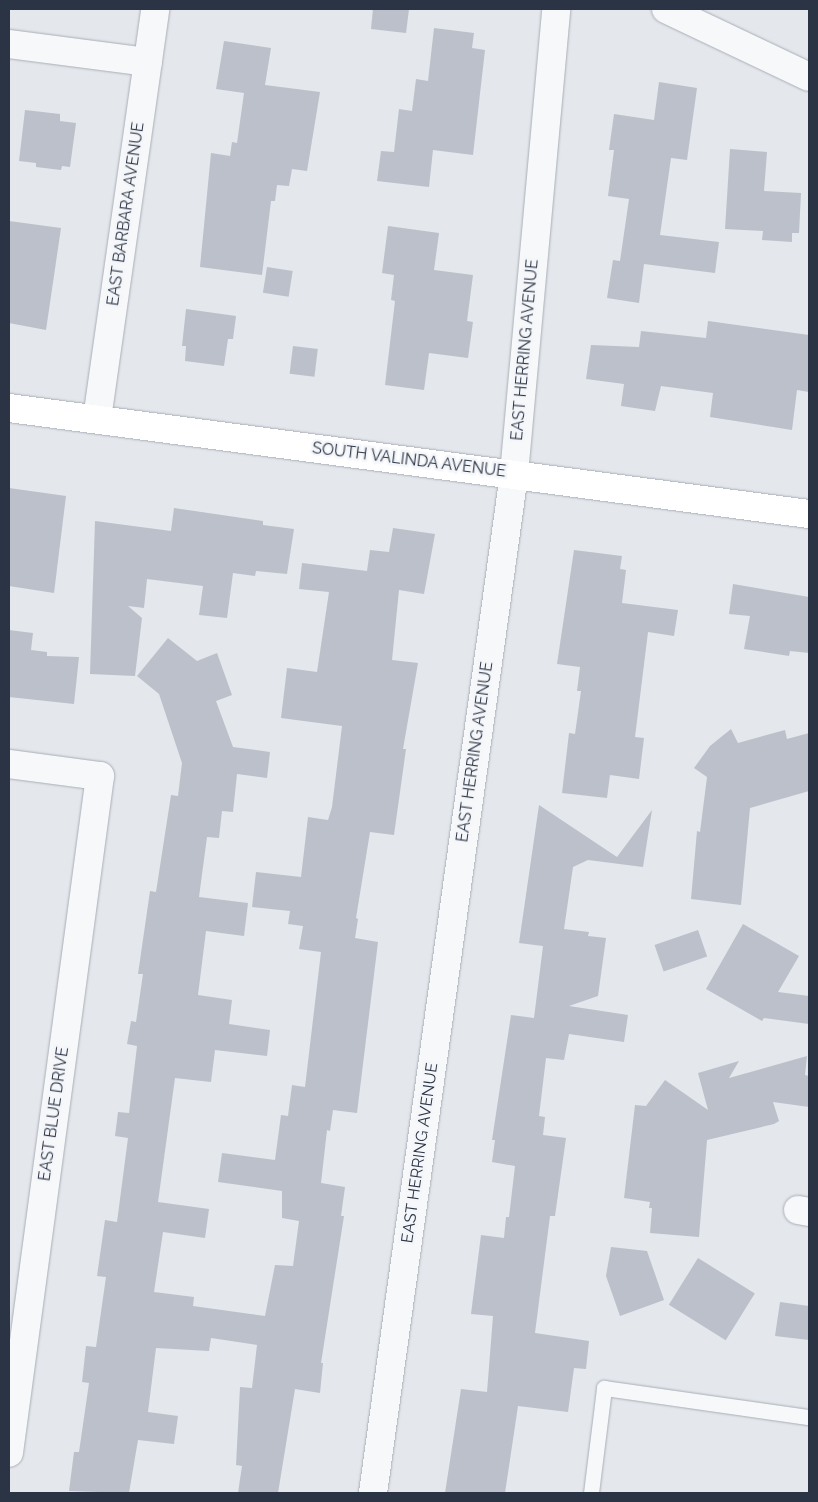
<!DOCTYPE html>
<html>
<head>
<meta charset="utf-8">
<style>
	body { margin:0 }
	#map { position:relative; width:818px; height:1502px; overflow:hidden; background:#e4e7ec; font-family:Raleway,sans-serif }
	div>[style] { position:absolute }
	.building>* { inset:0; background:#bbc0ca; transform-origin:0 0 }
	.roads { filter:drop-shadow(0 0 1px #a9aeb7) drop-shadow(0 0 1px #a9aeb7) }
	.lane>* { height:15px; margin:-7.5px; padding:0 7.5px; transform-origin:7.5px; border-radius:7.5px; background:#f7f8fa }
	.street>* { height:28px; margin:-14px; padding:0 14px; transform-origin:14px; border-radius:14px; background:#f7f8fa }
	.secondary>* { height:28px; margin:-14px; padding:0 14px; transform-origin:14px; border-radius:14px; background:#fff }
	span { translate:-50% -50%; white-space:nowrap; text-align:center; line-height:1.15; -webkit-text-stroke:5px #f4f6f9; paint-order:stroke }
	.street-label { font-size:16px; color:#2b3445 }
	.frame { position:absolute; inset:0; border:10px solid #2b3445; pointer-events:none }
</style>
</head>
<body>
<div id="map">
	<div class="building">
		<i style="clip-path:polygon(373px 9px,409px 9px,406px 33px,371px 29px)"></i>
		<i style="clip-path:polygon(434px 28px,474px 33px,472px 48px,485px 50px,473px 155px,433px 150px,429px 187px,377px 181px,381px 151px,394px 152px,399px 109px,412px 111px,416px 79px,428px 81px)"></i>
		<i style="clip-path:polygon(224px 41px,271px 48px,265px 85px,320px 92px,307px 171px,292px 169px,289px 186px,277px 185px,275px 201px,271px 201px,262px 275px,200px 267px,211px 153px,230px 156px,232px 142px,237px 143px,244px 93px,216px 89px)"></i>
		<i style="clip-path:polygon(659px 82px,697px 88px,687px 160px,671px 158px,660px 235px,719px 242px,715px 273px,644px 264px,639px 303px,607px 298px,613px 260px,620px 261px,629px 199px,608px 196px,614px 150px,609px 150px,614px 114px,654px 120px)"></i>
		<i style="clip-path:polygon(25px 110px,60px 114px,60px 121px,76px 123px,70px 167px,62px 166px,61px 170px,36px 167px,36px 163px,19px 161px)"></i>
		<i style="clip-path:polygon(730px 149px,767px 152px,764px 191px,801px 193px,799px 233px,792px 233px,792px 242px,762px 240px,763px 231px,725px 229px)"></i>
		<i style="clip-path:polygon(9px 221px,61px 228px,46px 330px,9px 323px)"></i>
		<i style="clip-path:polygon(388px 226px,439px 233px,434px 270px,473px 275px,467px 321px,473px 322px,468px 358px,429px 353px,424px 390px,385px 385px,395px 301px,391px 300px,394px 275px,382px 273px)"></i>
		<i style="left:267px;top:267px;width:26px;height:26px;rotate:9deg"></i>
		<i style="clip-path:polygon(186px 309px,236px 316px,233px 339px,228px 339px,224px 366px,185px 361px,186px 346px,182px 346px)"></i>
		<i style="clip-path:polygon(708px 321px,809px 335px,809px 392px,797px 390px,792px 430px,710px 417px,713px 393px,661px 386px,655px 411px,621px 406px,624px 384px,586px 379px,591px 345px,639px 347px,641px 331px,706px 338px)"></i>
		<i style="left:293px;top:346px;width:25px;height:28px;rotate:7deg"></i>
		<i style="clip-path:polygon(9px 488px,66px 496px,54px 593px,9px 586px)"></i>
		<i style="clip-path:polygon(174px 508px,263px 521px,263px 525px,294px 529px,287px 574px,256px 571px,255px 576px,233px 573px,227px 618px,199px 615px,203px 586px,147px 579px,144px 608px,128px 606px,142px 618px,135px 676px,90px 674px,95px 521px,171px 531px)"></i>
		<i style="clip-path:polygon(393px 528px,435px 534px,424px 594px,399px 590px,392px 660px,418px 663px,403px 749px,406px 749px,394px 835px,370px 832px,356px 918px,358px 919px,355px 938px,378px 942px,357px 1113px,333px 1110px,330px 1131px,327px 1130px,321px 1183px,345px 1187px,341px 1216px,344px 1216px,321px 1363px,323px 1363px,320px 1393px,295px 1389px,278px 1493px,238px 1493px,242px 1466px,236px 1465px,240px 1387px,252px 1388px,257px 1345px,211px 1338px,209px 1351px,156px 1348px,148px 1412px,178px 1416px,174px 1444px,138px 1440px,129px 1493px,69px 1491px,74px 1452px,79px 1452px,89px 1383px,82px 1382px,86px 1346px,96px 1347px,106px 1277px,97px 1276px,105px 1220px,117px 1222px,128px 1138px,115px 1136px,118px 1112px,129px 1113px,137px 1046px,127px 1044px,131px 1021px,136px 1022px,143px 974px,138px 974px,150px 891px,156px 892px,171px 795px,178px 796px,182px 763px,159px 694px,137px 676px,168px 638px,197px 661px,217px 653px,232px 695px,216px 701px,233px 747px,270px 752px,267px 778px,237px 774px,233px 812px,222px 811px,219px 838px,207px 837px,199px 897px,248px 903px,244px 936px,206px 931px,198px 995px,232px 1000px,229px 1024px,270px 1030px,267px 1056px,215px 1050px,211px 1082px,175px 1078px,158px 1202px,209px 1209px,205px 1238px,163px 1232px,154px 1292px,194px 1297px,193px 1306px,265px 1316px,275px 1265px,293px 1266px,299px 1221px,282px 1218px,282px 1191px,218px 1182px,222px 1153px,275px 1160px,281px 1115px,288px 1116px,292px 1085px,305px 1087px,321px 952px,299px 949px,303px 926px,288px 924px,290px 911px,252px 907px,256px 872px,301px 877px,308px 817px,328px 820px,332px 807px,342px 726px,281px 718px,287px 668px,317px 672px,329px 592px,299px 589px,302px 563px,367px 571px,370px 550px,389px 552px)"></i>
		<i style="clip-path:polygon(574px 550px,622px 556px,620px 569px,626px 570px,622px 603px,678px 610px,674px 636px,648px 632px,635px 737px,644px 738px,639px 779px,610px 775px,607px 798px,562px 793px,569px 733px,575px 734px,581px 691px,577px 691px,580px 667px,557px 664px)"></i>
		<i style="clip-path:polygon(733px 584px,809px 597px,809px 653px,790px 651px,789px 656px,744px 649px,750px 616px,729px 614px)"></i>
		<i style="clip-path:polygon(9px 630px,33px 633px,31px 650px,47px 652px,47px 656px,79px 657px,74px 704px,9px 697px)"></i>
		<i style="clip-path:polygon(731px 729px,738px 743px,785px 730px,787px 739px,809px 733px,809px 791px,750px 808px,741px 905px,691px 899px,697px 831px,700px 832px,707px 777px,694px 768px,710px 746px)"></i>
		<i style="clip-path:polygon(539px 805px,617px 857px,652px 810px,643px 867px,588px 860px,573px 867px,564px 929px,589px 932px,588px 936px,606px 938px,598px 996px,569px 1006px,628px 1015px,624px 1042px,569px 1034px,564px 1060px,546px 1058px,539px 1116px,545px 1117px,543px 1135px,566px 1138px,555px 1216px,550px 1216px,535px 1333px,589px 1341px,586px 1369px,574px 1368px,568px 1412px,518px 1406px,505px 1493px,445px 1493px,461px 1389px,487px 1392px,493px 1316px,471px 1314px,481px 1235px,504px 1238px,506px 1217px,509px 1217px,515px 1166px,492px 1162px,495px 1140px,492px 1140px,511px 1015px,534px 1018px,543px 946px,519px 943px)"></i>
		<i style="clip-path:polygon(743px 924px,799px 956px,778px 992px,809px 996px,809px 1024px,764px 1018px,762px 1021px,706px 989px)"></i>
		<i style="left:698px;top:930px;width:28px;height:46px;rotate:71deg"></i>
		<i style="clip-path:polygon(807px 1056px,805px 1075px,809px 1076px,809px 1107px,773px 1102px,779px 1121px,774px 1124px,707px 1140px,699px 1237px,650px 1233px,652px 1208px,649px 1208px,650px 1202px,624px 1198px,635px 1105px,646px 1106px,665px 1080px,708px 1110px,698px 1073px,739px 1061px,729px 1078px)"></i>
		<i style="clip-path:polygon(611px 1247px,647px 1251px,664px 1300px,620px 1316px,606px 1276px)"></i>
		<i style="left:698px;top:1258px;width:67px;height:55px;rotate:32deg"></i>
		<i style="clip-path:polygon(780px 1302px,809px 1306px,809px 1340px,775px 1336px)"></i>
	</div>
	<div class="roads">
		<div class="lane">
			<i style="left:591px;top:1493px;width:106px;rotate:-82.9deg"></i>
			<i style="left:604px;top:1388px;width:207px;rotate:8.1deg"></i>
		</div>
		<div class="street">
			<i style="left:666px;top:9px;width:158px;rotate:25.4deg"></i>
			<i style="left:9px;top:44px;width:140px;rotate:7.4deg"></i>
			<i style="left:97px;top:419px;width:414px;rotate:-81.9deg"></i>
			<i style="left:9px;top:764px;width:92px;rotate:7.5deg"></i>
			<i style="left:100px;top:776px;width:683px;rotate:97.66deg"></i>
			<i style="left:798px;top:1210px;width:11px;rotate:10deg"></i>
			<i style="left:373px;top:1493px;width:1029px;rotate:-82.12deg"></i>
			<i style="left:514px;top:474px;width:467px;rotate:-84.8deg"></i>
		</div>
		<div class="secondary">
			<i style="left:9px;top:408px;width:807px;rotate:7.55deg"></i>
		</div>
	</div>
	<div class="street-label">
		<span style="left:126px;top:214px;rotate:-82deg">EAST BARBARA AVENUE</span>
		<span style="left:525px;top:350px;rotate:-85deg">EAST HERRING AVENUE</span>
		<span style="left:409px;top:460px;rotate:7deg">SOUTH VALINDA AVENUE</span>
		<span style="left:475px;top:752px;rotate:-82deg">EAST HERRING AVENUE</span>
		<span style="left:54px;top:1114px;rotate:-82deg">EAST BLUE DRIVE</span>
		<span style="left:420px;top:1153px;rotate:-82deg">EAST HERRING AVENUE</span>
	</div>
	<div class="frame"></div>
</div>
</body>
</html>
